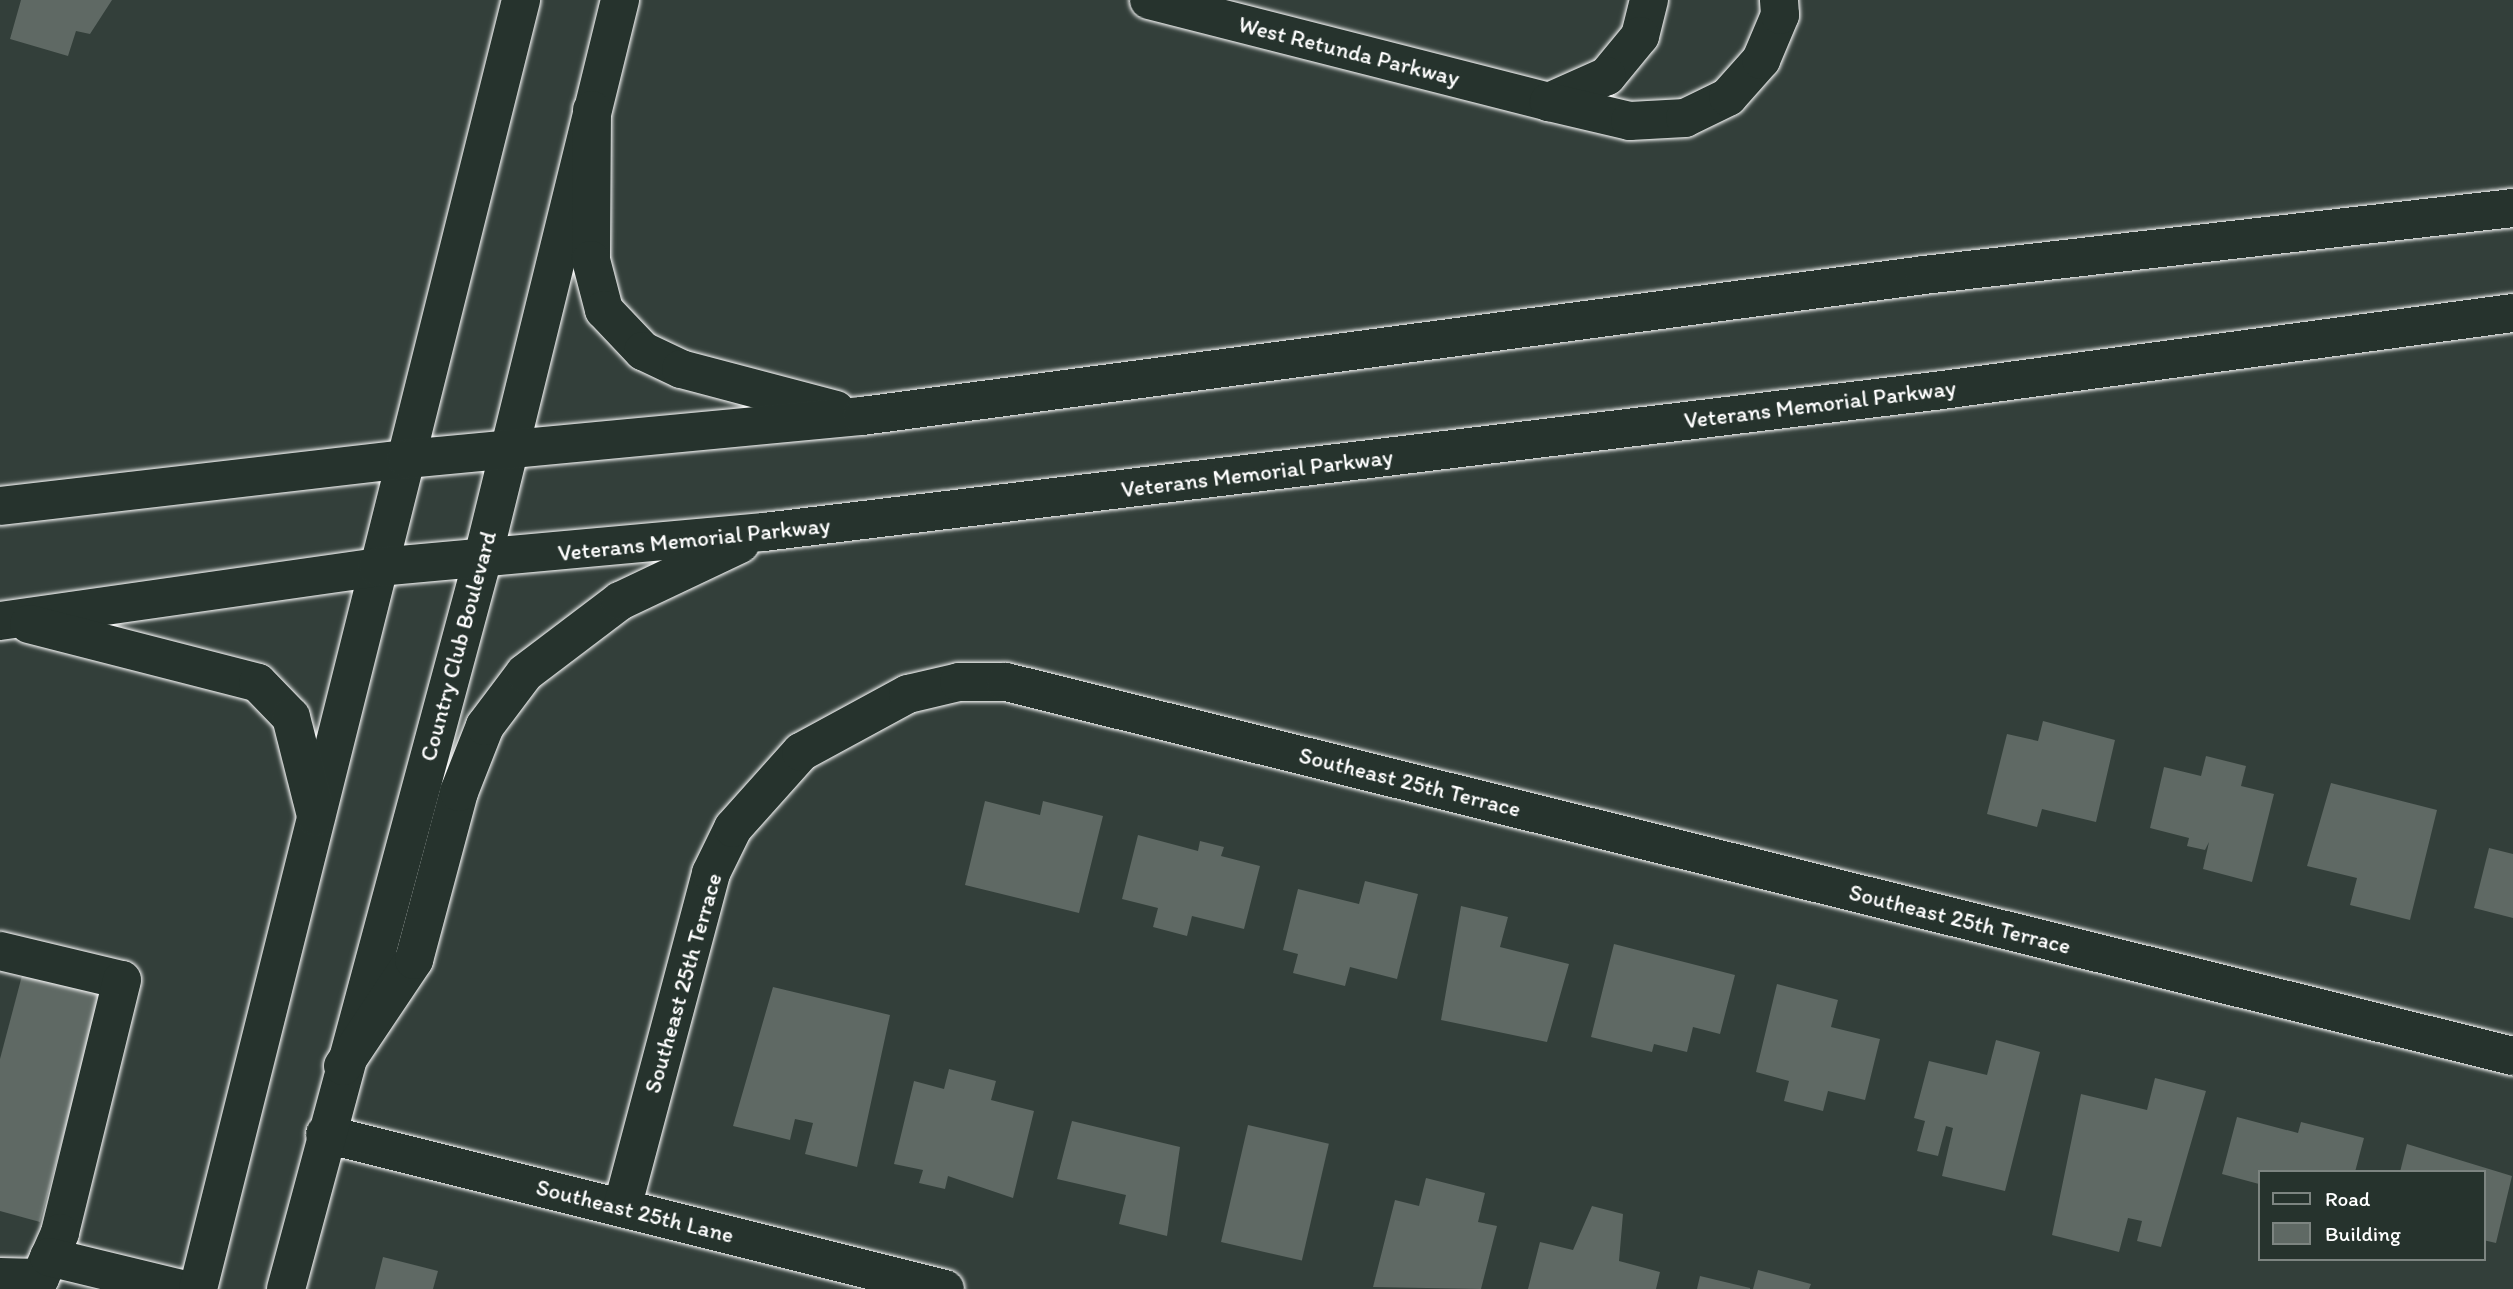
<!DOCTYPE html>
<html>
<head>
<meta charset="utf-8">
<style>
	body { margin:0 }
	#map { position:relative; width:2513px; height:1289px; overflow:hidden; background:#333f3a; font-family:Itim,sans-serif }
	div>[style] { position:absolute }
	.building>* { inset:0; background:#5f6964; transform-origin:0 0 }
	.roads { filter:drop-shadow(0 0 2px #fff) drop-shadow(0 0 2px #fff) }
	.minor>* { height:38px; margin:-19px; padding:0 19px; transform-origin:19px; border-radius:19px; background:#26332d }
	.major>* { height:38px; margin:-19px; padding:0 19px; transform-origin:19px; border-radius:19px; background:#26332d }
	.highway>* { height:38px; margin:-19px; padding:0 19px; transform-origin:19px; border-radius:19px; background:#26332d }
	span { translate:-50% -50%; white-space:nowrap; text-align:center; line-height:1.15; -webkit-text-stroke:5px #26332d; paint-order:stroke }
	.street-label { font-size:23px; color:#fff }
	.legend { position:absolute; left:2258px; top:1170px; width:228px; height:91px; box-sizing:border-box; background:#26332d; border:2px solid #7d8581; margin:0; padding:9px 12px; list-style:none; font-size:21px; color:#fff }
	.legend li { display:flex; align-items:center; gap:14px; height:35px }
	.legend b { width:35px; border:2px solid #7d8581 }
</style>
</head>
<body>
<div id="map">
	<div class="building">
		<i style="clip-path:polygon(21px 0,112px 0,90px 34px,76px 31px,68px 56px,10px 39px)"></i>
		<i style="clip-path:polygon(2043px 721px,2115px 740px,2096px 822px,2042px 809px,2037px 827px,1987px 814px,2007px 734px,2038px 741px)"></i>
		<i style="clip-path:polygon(2206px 756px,2246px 766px,2241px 786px,2274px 794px,2252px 882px,2203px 869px,2209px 842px,2205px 850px,2187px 846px,2189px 838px,2150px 828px,2164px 767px,2201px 776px)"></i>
		<i style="clip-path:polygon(2331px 783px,2437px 810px,2410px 920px,2350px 905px,2357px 878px,2307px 866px)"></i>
		<i style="clip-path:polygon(985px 801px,1040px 815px,1043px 801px,1103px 816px,1079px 913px,965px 885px)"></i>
		<i style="clip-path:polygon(1138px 835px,1198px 851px,1200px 841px,1224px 847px,1221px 856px,1260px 866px,1244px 929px,1192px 916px,1187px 936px,1153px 927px,1158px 908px,1122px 899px)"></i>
		<i style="clip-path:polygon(2489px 848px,2513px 854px,2513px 918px,2474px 908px)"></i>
		<i style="clip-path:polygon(1365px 881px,1418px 894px,1397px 979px,1350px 967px,1345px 986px,1293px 973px,1298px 954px,1283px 950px,1298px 889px,1359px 904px)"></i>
		<i style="clip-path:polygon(1461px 906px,1508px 917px,1500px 947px,1569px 964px,1547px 1042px,1441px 1020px)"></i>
		<i style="clip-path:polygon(1614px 944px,1735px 975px,1720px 1034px,1693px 1027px,1687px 1052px,1654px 1044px,1652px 1052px,1591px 1037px)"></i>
		<i style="clip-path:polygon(24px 968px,103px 990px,40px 1222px,0 1211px,0 1059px)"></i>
		<i style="clip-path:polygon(1777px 984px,1838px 1000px,1831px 1027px,1880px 1039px,1865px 1100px,1828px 1091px,1823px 1111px,1784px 1101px,1789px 1081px,1756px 1072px)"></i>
		<i style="clip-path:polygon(773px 987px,890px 1015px,857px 1167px,805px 1154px,813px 1123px,795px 1119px,790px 1140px,733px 1126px)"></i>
		<i style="clip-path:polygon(1996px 1040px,2040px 1052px,2005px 1191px,1942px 1176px,1953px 1128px,1946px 1126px,1938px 1156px,1917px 1151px,1925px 1121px,1914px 1118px,1929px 1061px,1987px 1075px)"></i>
		<i style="clip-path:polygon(949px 1069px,996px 1081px,991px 1100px,1034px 1111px,1013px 1198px,948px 1176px,945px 1189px,919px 1183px,923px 1170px,894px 1164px,914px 1081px,944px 1089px)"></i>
		<i style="clip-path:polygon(2155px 1078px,2206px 1091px,2161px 1247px,2137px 1241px,2142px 1221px,2128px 1218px,2119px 1252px,2052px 1235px,2081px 1094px,2147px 1110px)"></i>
		<i style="clip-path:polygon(2237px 1117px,2298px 1133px,2301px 1122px,2364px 1138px,2355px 1172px,2259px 1172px,2259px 1184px,2222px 1174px)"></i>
		<i style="clip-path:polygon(1072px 1121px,1180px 1147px,1167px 1236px,1119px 1224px,1126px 1195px,1057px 1179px)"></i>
		<i style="left:1248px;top:1125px;width:83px;height:120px;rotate:13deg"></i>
		<i style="clip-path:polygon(2407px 1144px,2512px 1176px,2496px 1243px,2483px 1240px,2483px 1172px,2400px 1172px)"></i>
		<i style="clip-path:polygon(1426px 1178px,1485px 1193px,1478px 1222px,1497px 1226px,1481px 1289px,1373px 1287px,1395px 1200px,1419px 1206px)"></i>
		<i style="clip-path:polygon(1592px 1206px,1623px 1214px,1619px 1261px,1660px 1272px,1656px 1289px,1528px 1289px,1540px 1242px,1573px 1250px)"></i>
		<i style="clip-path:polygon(383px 1257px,438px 1271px,433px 1289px,375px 1289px)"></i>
		<i style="clip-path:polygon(1758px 1270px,1811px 1284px,1809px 1289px,1753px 1289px)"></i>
		<i style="clip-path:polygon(1700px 1276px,1750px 1288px,1750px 1289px,1697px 1289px)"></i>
	</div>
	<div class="roads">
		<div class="minor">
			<i style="left:1149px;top:0;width:413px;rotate:14.3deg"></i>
			<i style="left:1649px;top:0;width:37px;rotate:104deg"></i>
			<i style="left:1640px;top:36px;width:52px;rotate:129.5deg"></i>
			<i style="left:1607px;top:76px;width:64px;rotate:155.9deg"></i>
			<i style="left:1549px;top:102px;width:83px;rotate:13.2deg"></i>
			<i style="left:1630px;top:121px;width:55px;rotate:-3.1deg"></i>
			<i style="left:1685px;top:118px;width:48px;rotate:-26deg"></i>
			<i style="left:1728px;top:97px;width:50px;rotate:-48.3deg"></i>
			<i style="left:1761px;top:60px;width:49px;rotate:-67.1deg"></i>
			<i style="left:1780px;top:15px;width:15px;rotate:-94deg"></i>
			<i style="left:0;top:951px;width:125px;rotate:13.4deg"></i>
			<i style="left:122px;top:980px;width:260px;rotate:103.8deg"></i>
			<i style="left:60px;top:1233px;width:49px;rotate:114deg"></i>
			<i style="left:40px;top:1278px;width:40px;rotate:-178.6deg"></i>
			<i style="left:325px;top:1134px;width:639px;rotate:14.04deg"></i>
			<i style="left:622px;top:1208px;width:347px;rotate:-75.1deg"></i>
			<i style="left:711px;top:873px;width:50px;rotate:-63.9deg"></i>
			<i style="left:733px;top:828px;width:102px;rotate:-48.2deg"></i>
			<i style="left:801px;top:752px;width:122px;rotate:-28.5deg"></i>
			<i style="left:908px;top:694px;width:52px;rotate:-13.2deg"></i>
			<i style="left:959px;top:682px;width:47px"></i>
			<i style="left:1006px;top:682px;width:1553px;rotate:13.94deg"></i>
			<i style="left:49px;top:1257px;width:136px;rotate:13.6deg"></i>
		</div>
		<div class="major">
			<i style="left:198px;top:1289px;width:1329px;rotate:-75.93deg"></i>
			<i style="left:286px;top:1289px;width:754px;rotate:-74.93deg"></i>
			<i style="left:482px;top:561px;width:578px;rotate:-76.18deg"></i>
		</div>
		<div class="highway">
			<i style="left:592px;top:110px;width:150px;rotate:90.4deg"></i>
			<i style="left:591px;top:260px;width:52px;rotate:75.4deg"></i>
			<i style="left:604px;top:310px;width:57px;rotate:46.4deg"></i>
			<i style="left:643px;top:351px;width:42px;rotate:25.3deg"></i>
			<i style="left:681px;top:369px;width:160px;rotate:14.8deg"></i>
			<i style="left:0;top:506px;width:410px;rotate:-6.6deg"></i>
			<i style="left:407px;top:459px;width:457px;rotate:-5.4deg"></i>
			<i style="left:862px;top:416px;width:1071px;rotate:-7.56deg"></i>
			<i style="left:1924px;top:275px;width:593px;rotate:-6.49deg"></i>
			<i style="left:0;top:621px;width:382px;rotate:-8.1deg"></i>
			<i style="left:378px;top:567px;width:388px;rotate:-5.2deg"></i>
			<i style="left:764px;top:532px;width:1179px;rotate:-6.87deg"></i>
			<i style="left:1935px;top:391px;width:583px;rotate:-7.69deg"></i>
			<i style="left:29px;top:624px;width:236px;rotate:14.4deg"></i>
			<i style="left:258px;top:683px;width:47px;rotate:45.9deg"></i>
			<i style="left:291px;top:717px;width:102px;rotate:75.8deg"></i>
			<i style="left:343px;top:1066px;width:128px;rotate:-56.2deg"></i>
			<i style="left:414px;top:960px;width:174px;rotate:-75deg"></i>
			<i style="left:459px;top:792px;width:71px;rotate:-68.5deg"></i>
			<i style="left:485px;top:726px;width:66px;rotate:-53deg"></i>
			<i style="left:525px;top:673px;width:119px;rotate:-37.2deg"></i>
			<i style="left:620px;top:601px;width:133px;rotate:-25.4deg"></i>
		</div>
	</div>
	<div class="street-label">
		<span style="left:1349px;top:51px;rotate:14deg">West Retunda Parkway</span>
		<span style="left:1820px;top:404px;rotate:-7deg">Veterans Memorial Parkway</span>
		<span style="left:1257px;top:473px;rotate:-7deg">Veterans Memorial Parkway</span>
		<span style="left:694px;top:539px;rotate:-6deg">Veterans Memorial Parkway</span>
		<span style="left:458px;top:646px;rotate:-75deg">Country Club Boulevard</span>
		<span style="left:1410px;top:782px;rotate:14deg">Southeast 25th Terrace</span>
		<span style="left:1960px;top:919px;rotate:14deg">Southeast 25th Terrace</span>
		<span style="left:683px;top:983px;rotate:-74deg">Southeast 25th Terrace</span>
		<span style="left:635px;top:1211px;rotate:14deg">Southeast 25th Lane</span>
	</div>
	<ul class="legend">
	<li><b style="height:9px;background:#26332d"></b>Road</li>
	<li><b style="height:19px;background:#5f6964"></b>Building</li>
	</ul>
</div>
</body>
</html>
